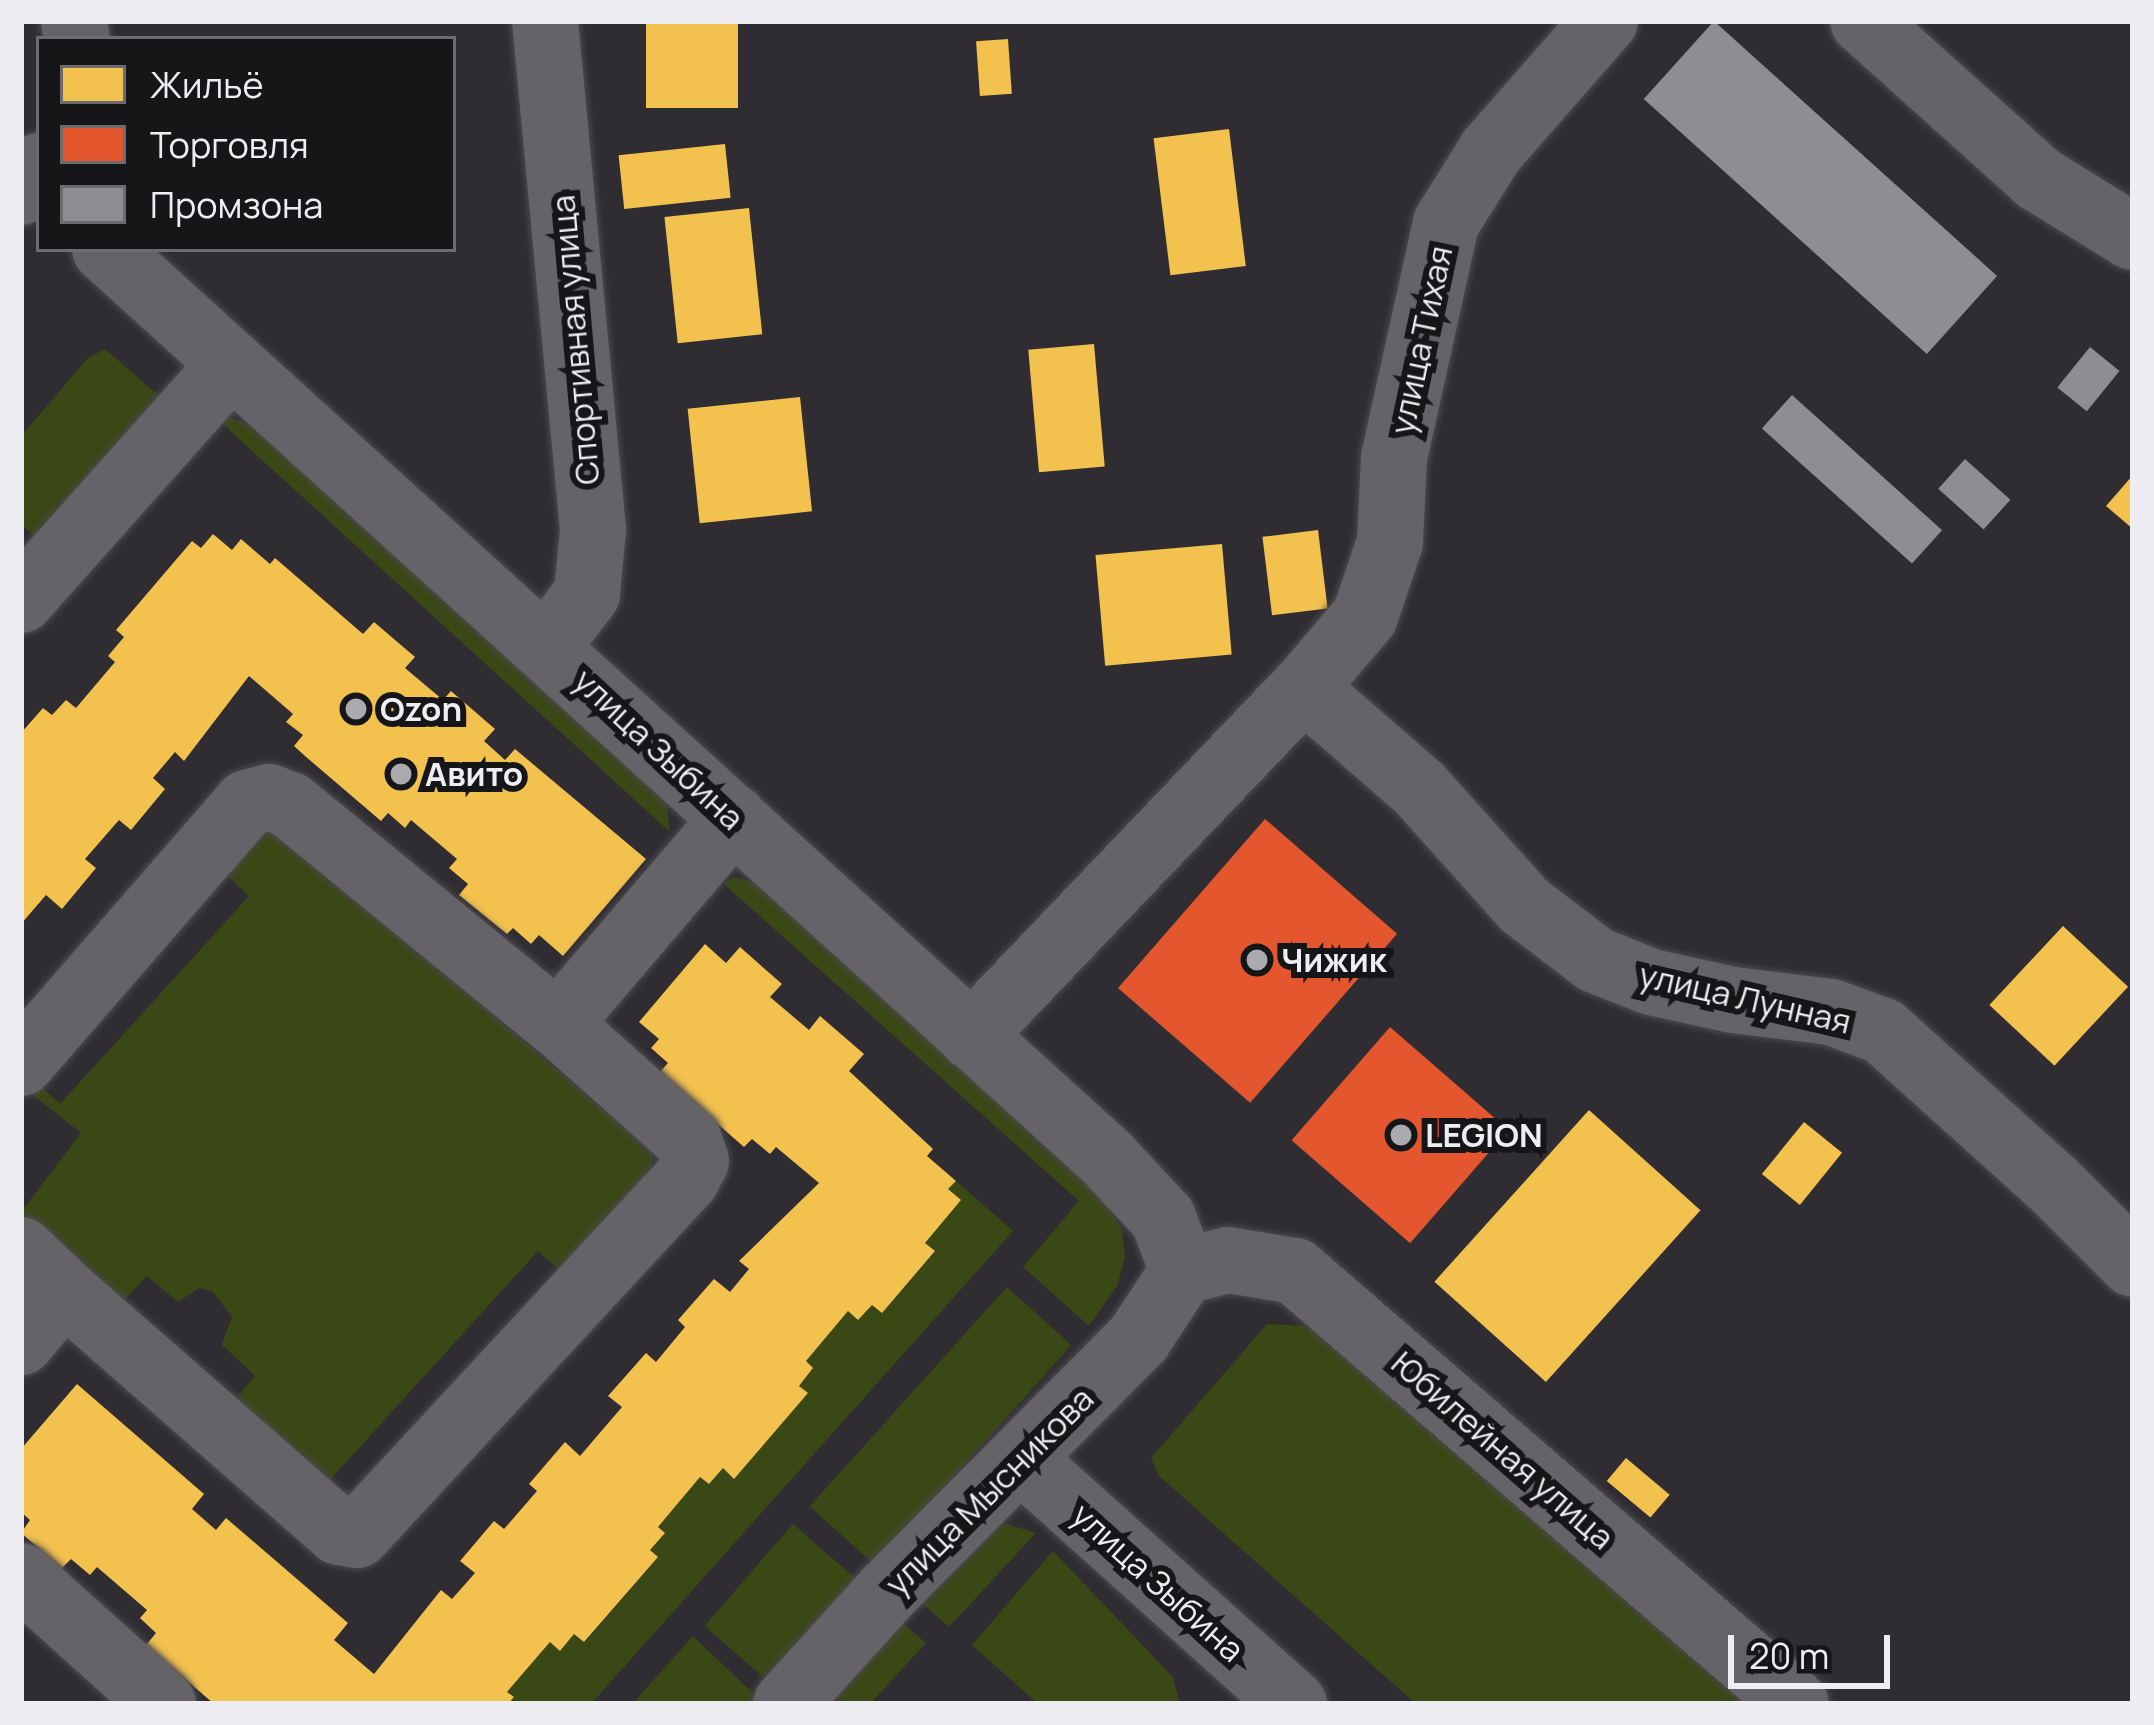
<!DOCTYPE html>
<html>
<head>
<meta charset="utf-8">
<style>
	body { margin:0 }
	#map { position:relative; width:2154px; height:1725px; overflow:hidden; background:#2f2d32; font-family:Manrope,sans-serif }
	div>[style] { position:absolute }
	.green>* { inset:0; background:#394815; transform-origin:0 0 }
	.homes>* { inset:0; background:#f2c14e; transform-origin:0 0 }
	.shops>* { inset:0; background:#e4572e; transform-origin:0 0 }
	.industry>* { inset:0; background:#8d8d92; transform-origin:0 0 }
	.roads { filter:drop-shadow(0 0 3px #4b494d) drop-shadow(0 0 3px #4b494d) }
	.minor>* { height:66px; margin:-33px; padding:0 33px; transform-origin:33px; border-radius:33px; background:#656367 }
	.dots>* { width:33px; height:33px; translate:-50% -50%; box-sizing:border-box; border:6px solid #161518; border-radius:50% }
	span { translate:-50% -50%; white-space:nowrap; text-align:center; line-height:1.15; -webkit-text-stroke:12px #161518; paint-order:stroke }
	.street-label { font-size:33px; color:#eeedf2 }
	.poi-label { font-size:33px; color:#eeedf2; font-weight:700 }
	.left { translate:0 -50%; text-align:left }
	.frame { position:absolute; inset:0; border:24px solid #eeedf2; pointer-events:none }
	.legend { position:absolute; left:36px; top:36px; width:420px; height:216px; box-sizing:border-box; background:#161518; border:3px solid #6c6b6f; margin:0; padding:15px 21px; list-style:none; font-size:36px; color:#eeedf2 }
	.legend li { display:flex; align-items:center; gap:24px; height:60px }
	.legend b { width:60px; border:3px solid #6c6b6f }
	.scale { position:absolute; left:1728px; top:1635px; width:162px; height:54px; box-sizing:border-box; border:6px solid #eeedf2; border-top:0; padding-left:15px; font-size:36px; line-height:42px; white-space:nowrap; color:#eeedf2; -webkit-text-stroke:9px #161518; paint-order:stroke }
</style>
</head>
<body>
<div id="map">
	<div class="green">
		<i style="clip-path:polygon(105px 349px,166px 402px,43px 544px,21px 524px,21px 436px,88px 358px)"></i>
		<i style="clip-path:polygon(225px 415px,254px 427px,666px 798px,670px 832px,217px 419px)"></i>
		<i style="clip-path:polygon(266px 818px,653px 1153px,651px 1167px,564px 1274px,538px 1251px,329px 1481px,235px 1399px,255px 1376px,222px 1345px,232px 1317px,213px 1292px,199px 1288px,178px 1302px,147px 1276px,124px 1300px,21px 1212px,81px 1133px,24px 1088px,28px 1075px,60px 1104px,249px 896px,217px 866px)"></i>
		<i style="clip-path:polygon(734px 877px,763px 885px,1103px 1198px,1122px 1230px,1125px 1258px,1117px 1286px,1089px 1326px,1023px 1267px,1079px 1201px,724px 884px)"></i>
		<i style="clip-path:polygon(956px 1181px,1013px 1231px,591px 1704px,508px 1704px,514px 1697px,507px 1692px,550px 1642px,560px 1651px,574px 1634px,585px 1642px,658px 1557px,650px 1550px,665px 1533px,658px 1527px,700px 1477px,709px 1484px,723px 1468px,734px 1478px,807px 1394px,799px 1386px,813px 1369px,806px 1361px,848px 1311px,858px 1320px,872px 1305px,882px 1312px,935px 1252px,925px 1243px,960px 1201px,948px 1189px)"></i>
		<i style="left:1007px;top:1287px;width:87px;height:295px;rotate:42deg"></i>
		<i style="clip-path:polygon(1267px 1324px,1310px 1326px,1767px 1704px,1416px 1704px,1158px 1475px,1151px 1458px)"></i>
		<i style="clip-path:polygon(1001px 1522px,1036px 1533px,949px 1627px,916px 1598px)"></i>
		<i style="left:793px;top:1524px;width:88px;height:135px;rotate:41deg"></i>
		<i style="clip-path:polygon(1053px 1551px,1173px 1677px,1180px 1704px,1038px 1704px,972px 1645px)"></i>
		<i style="clip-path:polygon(896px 1617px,926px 1643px,870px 1704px,818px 1704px)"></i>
		<i style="clip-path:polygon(693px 1636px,756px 1696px,749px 1704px,632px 1704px)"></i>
	</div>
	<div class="homes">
		<i style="left:646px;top:21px;width:92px;height:87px"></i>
		<i style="left:1008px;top:39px;width:55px;height:32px;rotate:86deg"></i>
		<i style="left:1229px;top:129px;width:138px;height:76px;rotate:83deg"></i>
		<i style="left:725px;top:144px;width:54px;height:107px;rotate:84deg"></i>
		<i style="left:749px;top:208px;width:127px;height:85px;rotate:84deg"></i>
		<i style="left:1094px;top:344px;width:123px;height:66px;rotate:85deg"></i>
		<i style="left:800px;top:397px;width:115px;height:113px;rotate:84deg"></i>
		<i style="clip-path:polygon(2133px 475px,2133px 529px,2106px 506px)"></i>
		<i style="left:1318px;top:530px;width:79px;height:56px;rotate:83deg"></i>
		<i style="clip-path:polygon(213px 534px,232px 550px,241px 539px,270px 564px,275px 558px,363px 634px,374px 622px,415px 657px,405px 668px,443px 700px,451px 691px,495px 729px,484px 741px,505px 760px,515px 749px,646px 859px,563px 956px,539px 935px,531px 944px,513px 928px,507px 934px,459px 895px,468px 884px,449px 868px,457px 859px,411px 820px,405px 828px,388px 813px,381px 821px,305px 756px,294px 746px,303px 735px,286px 722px,293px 714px,249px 676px,184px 761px,175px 752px,153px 778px,165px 789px,131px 830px,119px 820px,85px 859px,96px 868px,62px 909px,46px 895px,21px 924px,21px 733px,43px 708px,52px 715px,66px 700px,76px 708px,115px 662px,108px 656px,124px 637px,116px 630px,192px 541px,201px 548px)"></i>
		<i style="left:1222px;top:544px;width:111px;height:127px;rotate:85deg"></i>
		<i style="left:2063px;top:926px;width:89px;height:108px;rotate:43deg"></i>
		<i style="clip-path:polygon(705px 944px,726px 963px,740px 947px,782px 984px,770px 997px,809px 1030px,820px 1016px,864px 1054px,849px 1071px,933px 1149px,927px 1156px,956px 1181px,948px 1189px,961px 1200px,925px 1243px,935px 1251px,882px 1313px,872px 1305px,858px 1320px,848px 1311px,806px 1361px,813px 1368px,799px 1386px,808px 1393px,734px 1479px,723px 1468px,709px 1484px,700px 1477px,658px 1527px,665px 1533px,650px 1550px,658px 1557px,584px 1642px,574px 1634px,560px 1651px,550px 1642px,507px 1692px,514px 1697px,508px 1704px,214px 1704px,146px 1645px,156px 1633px,140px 1618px,147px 1610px,97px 1567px,90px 1575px,71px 1559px,62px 1568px,21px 1533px,30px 1520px,21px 1512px,21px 1449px,77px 1384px,204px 1494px,192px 1509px,216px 1530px,226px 1518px,348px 1623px,334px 1640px,374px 1674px,441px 1590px,452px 1599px,475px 1573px,460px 1561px,494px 1521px,504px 1529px,537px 1491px,529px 1484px,565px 1442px,580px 1456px,622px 1407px,608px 1396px,646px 1353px,656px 1362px,685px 1327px,678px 1320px,714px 1279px,730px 1292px,749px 1269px,739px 1261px,819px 1183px,776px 1147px,770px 1154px,752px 1139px,744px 1147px,659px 1073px,668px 1063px,651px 1048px,659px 1039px,639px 1022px)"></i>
		<i style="left:1589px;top:1110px;width:150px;height:231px;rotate:42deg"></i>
		<i style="left:1804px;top:1122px;width:49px;height:67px;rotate:39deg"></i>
		<i style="left:1626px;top:1458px;width:57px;height:30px;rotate:40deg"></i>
	</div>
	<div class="shops">
		<i style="left:1265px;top:819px;width:175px;height:224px;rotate:41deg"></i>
		<i style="left:1390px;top:1027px;width:157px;height:150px;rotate:41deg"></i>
	</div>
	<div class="industry">
		<i style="left:1714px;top:21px;width:381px;height:105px;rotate:42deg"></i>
		<i style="left:2090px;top:347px;width:38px;height:52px;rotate:39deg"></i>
		<i style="left:1792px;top:395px;width:202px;height:45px;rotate:42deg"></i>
		<i style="left:1965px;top:459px;width:61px;height:40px;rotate:42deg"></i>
	</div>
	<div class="roads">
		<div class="minor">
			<i style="left:74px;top:21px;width:18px;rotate:81deg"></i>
			<i style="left:545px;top:21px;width:511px;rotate:84.61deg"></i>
			<i style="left:593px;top:530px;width:64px;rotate:95.4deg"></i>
			<i style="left:587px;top:594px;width:66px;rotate:127.6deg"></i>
			<i style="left:1863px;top:21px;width:237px;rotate:41.9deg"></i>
			<i style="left:2039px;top:179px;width:110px;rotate:31.7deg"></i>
			<i style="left:21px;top:192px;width:32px;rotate:-55deg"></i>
			<i style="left:105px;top:249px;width:1353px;rotate:42.21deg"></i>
			<i style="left:1107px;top:1158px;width:82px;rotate:47deg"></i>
			<i style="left:1163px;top:1218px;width:57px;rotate:69.3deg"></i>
			<i style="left:21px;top:600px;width:317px;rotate:-48.3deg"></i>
			<i style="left:1304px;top:688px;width:152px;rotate:41deg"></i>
			<i style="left:1419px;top:788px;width:159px;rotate:48.1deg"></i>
			<i style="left:1525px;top:906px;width:89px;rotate:37.3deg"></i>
			<i style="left:1596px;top:960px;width:59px;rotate:21.8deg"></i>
			<i style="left:1651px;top:982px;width:84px;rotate:12.4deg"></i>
			<i style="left:1733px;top:1000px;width:99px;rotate:7deg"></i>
			<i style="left:1831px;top:1012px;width:55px;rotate:20.1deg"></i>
			<i style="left:1883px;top:1031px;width:229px;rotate:42deg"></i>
			<i style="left:2053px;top:1184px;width:113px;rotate:45deg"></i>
			<i style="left:971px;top:1036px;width:482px;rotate:-46.3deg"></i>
			<i style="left:1304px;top:688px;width:94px;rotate:-49.7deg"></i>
			<i style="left:1365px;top:616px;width:78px;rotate:-71.3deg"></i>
			<i style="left:1390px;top:542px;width:84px;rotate:-87.3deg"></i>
			<i style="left:1394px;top:458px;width:241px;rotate:-77.5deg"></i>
			<i style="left:1446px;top:223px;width:85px;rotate:-58deg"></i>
			<i style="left:1491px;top:151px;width:173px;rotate:-48.8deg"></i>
			<i style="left:21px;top:1063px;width:344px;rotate:-49deg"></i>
			<i style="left:247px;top:803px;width:23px;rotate:-15deg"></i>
			<i style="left:269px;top:797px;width:22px;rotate:21deg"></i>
			<i style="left:290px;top:805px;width:346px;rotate:39.3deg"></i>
			<i style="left:558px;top:1024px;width:271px;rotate:-49.5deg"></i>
			<i style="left:21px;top:1250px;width:59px;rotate:43.6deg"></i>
			<i style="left:64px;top:1291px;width:67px;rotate:130.1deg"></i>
			<i style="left:1183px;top:1271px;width:46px;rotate:-13.7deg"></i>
			<i style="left:1228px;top:1260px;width:68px;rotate:9.3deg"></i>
			<i style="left:1295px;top:1271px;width:662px;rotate:40.84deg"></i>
			<i style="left:64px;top:1291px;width:366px;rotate:41.2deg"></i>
			<i style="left:339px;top:1532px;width:18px;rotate:9deg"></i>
			<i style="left:357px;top:1535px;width:484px;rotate:-47.2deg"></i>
			<i style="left:686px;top:1180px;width:21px;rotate:-62deg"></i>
			<i style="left:696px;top:1161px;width:21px;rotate:-109deg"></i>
			<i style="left:689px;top:1141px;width:176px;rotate:-138.2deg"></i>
			<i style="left:1023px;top:1461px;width:364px;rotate:41.9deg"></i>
			<i style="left:21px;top:1576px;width:191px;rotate:42deg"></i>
			<i style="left:786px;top:1704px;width:152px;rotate:-47.9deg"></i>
			<i style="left:888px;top:1591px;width:356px;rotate:-45.2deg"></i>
			<i style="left:1139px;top:1338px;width:80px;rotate:-56.7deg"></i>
		</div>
	</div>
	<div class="dots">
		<i style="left:356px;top:709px;background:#abaaaf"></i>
		<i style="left:401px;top:774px;background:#abaaaf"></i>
		<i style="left:1257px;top:960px;background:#abaaaf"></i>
		<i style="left:1401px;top:1135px;background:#abaaaf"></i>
	</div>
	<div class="street-label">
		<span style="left:575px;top:340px;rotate:-95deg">Спортивная улица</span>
		<span style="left:1421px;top:340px;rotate:-78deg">улица Тихая</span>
		<span style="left:659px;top:749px;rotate:43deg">улица Зыбина</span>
		<span style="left:1745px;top:998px;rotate:13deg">улица Лунная</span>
		<span style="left:1503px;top:1450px;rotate:41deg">Юбилейная улица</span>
		<span style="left:989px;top:1491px;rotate:-45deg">улица Мысникова</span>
		<span style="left:1158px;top:1582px;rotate:42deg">улица Зыбина</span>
	</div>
	<div class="poi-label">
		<span class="left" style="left:380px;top:709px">Ozon</span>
		<span class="left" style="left:425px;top:774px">Авито</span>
		<span class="left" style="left:1281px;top:960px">Чижик</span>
		<span class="left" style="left:1425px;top:1135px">LEGION</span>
	</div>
	<div class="frame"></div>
	<ul class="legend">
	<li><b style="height:33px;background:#f2c14e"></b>Жильё</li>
	<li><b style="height:33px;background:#e4572e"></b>Торговля</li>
	<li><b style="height:33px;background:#8d8d92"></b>Промзона</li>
	</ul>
	<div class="scale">20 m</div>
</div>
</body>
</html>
